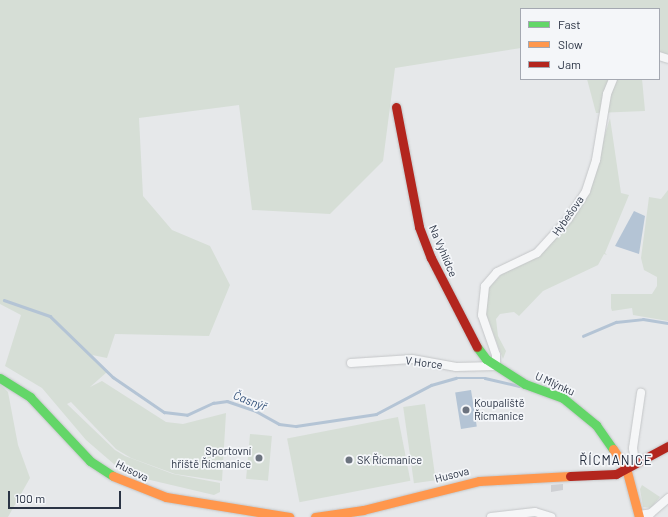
<!DOCTYPE html>
<html>
<head>
<meta charset="utf-8">
<style>
	body { margin:0 }
	#map { position:relative; width:668px; height:517px; overflow:hidden; background:#e6e8ea; font-family:Barlow,sans-serif }
	div>[style] { position:absolute }
	.green>* { inset:0; background:#d6ded6; transform-origin:0 0 }
	.water>* { inset:0; background:#b4c4d5; transform-origin:0 0 }
	.stream>* { height:2.5px; margin:-1.25px; padding:0 1.25px; transform-origin:1.25px; border-radius:1.25px; background:#b4c4d5 }
	.building>* { inset:0; background:#ced0d3 }
	.roads { filter:drop-shadow(0 0 1px #c4c6c8) drop-shadow(0 0 1px #c4c6c8) }
	.street>* { height:8px; margin:-4px; padding:0 4px; transform-origin:4px; border-radius:4px; background:#f5f6f7 }
	.fast>* { height:9px; margin:-4.5px; padding:0 4.5px; transform-origin:4.5px; border-radius:4.5px; background:#63d668 }
	.slow>* { height:9px; margin:-4.5px; padding:0 4.5px; transform-origin:4.5px; border-radius:4.5px; background:#ff974d }
	.jam>* { height:9px; margin:-4.5px; padding:0 4.5px; transform-origin:4.5px; border-radius:4.5px; background:#b3261e }
	.dots>* { width:11px; height:11px; translate:-50% -50%; box-sizing:border-box; border:2px solid #f4f6f9; border-radius:50% }
	span { translate:-50% -50%; white-space:nowrap; text-align:center; line-height:1.15; -webkit-text-stroke:3.5px #f4f6f9; paint-order:stroke }
	.street-label { font-size:11px; color:#2b3445 }
	.poi-label { font-size:11px; color:#2b3445 }
	.left { translate:0 -50%; text-align:left }
	.right { translate:-100% -50%; text-align:right }
	.water-label { font-size:12px; color:#34527a; font-style:italic }
	.quarter-label { font-size:13px; color:#1d2536; letter-spacing:1px }
	.legend { position:absolute; left:520px; top:8px; width:140px; height:72px; box-sizing:border-box; background:#f4f6f9; border:1px solid #a4a8b1; margin:0; padding:5px 7px; list-style:none; font-size:12px; color:#2b3445 }
	.legend li { display:flex; align-items:center; gap:8px; height:20px }
	.legend b { width:20px; border:1px solid #a4a8b1 }
	.scale { position:absolute; left:8px; top:491px; width:113px; height:18px; box-sizing:border-box; border:2px solid #2b3445; border-top:0; padding-left:5px; font-size:12px; line-height:14px; white-space:nowrap; color:#2b3445; -webkit-text-stroke:3px #f4f6f9; paint-order:stroke }
</style>
</head>
<body>
<div id="map">
	<div class="green">
		<i style="clip-path:polygon(0 0,668px 0,668px 56px,659px 53px,659px 9px,521px 9px,521px 48px,395px 68px,383px 161px,330px 214px,252px 210px,239px 105px,139px 118px,143px 196px,172px 230px,210px 246px,230px 285px,209px 336px,115px 334px,107px 358px,92px 355px,107px 372px,90px 387px,102px 381px,166px 422px,183px 424px,226px 413px,222px 481px,175px 474px,131px 458px,116px 449px,71px 402px,67px 404px,115px 450px,125px 456px,173px 474px,220px 483px,220px 492px,214px 495px,146px 479px,115px 465px,86px 440px,42px 388px,5px 366px,21px 315px,0 304px)"></i>
		<i style="clip-path:polygon(587px 79px,642px 79px,645px 111px,596px 113px)"></i>
		<i style="clip-path:polygon(610px 118px,621px 193px,629px 195px,605px 253px,607px 255px,604px 254px,598px 265px,543px 291px,519px 316px,514px 312px,500px 314px,496px 319px,498px 336px,506px 351px,503px 359px,486px 314px,485px 298px,491px 285px,502px 274px,538px 257px,570px 224px,587px 194px)"></i>
		<i style="clip-path:polygon(668px 190px,668px 321px,633px 315px,632px 308px,612px 311px,614px 317px,611px 308px,611px 294px,652px 294px,657px 286px,657px 277px,644px 270px,641px 258px,649px 197px,661px 199px)"></i>
		<i style="clip-path:polygon(0 384px,8px 392px,18px 445px,30px 478px,8px 517px,0 517px)"></i>
		<i style="left:425px;top:404px;width:77px;height:22px;rotate:82deg"></i>
		<i style="left:398px;top:417px;width:65px;height:113px;rotate:79deg"></i>
		<i style="left:250px;top:434px;width:22px;height:45px;rotate:5deg"></i>
		<i style="clip-path:polygon(642px 485px,660px 497px,651px 508px,643px 507px,640px 489px)"></i>
	</div>
	<div class="water">
		<i style="clip-path:polygon(634px 211px,645px 216px,639px 254px,615px 246px)"></i>
		<i style="left:471px;top:390px;width:37px;height:16px;rotate:81deg"></i>
	</div>
	<div class="stream">
		<i style="left:4px;top:300px;width:49px;rotate:19.2deg"></i>
		<i style="left:50px;top:316px;width:88px;rotate:44.1deg"></i>
		<i style="left:113px;top:377px;width:62px;rotate:34.5deg"></i>
		<i style="left:164px;top:412px;width:23px;rotate:7deg"></i>
		<i style="left:187px;top:415px;width:29px;rotate:-25deg"></i>
		<i style="left:213px;top:403px;width:14px;rotate:-8deg"></i>
		<i style="left:227px;top:401px;width:31px;rotate:19deg"></i>
		<i style="left:256px;top:411px;width:26px;rotate:29deg"></i>
		<i style="left:279px;top:424px;width:17px;rotate:7deg"></i>
		<i style="left:296px;top:426px;width:81px;rotate:-8.5deg"></i>
		<i style="left:376px;top:414px;width:62px;rotate:-27.8deg"></i>
		<i style="left:431px;top:385px;width:26px;rotate:-16deg"></i>
		<i style="left:456px;top:378px;width:29px"></i>
		<i style="left:485px;top:378px;width:35px;rotate:13deg"></i>
		<i style="left:583px;top:336px;width:36px;rotate:-23deg"></i>
		<i style="left:616px;top:322px;width:27px;rotate:-6deg"></i>
		<i style="left:643px;top:319px;width:25px;rotate:9deg"></i>
	</div>
	<div class="building">
		<i style="clip-path:polygon(563px 484px,563px 490px,551px 492px,551px 485px)"></i>
	</div>
	<div class="roads">
		<div class="street">
			<i style="left:659px;top:56px;width:9px;rotate:18deg"></i>
			<i style="left:351px;top:363px;width:61px;rotate:-3.8deg"></i>
			<i style="left:412px;top:359px;width:45px;rotate:10.3deg"></i>
			<i style="left:456px;top:367px;width:40px;rotate:-1.4deg"></i>
			<i style="left:496px;top:366px;width:11px;rotate:-90deg"></i>
			<i style="left:496px;top:355px;width:42px;rotate:-109.3deg"></i>
			<i style="left:482px;top:315px;width:29px;rotate:-84deg"></i>
			<i style="left:485px;top:286px;width:18px;rotate:-49deg"></i>
			<i style="left:497px;top:272px;width:44px;rotate:-25.4deg"></i>
			<i style="left:537px;top:253px;width:46px;rotate:-47.6deg"></i>
			<i style="left:568px;top:219px;width:33px;rotate:-57deg"></i>
			<i style="left:586px;top:191px;width:33px;rotate:-72deg"></i>
			<i style="left:596px;top:160px;width:67px;rotate:-80.5deg"></i>
			<i style="left:607px;top:94px;width:16px;rotate:-68deg"></i>
			<i style="left:635px;top:464px;width:16px;rotate:-97deg"></i>
			<i style="left:633px;top:448px;width:56px;rotate:-81.7deg"></i>
			<i style="left:639px;top:515px;width:12px;rotate:-9deg"></i>
			<i style="left:651px;top:513px;width:23px;rotate:-41deg"></i>
			<i style="left:491px;top:517px;width:44px;rotate:-6.5deg"></i>
			<i style="left:535px;top:512px;width:17px;rotate:17deg"></i>
		</div>
		<div class="fast">
			<i style="left:477px;top:347px;width:15px;rotate:53deg"></i>
			<i style="left:486px;top:359px;width:46px;rotate:32.7deg"></i>
			<i style="left:525px;top:384px;width:40px;rotate:20.2deg"></i>
			<i style="left:563px;top:398px;width:43px;rotate:39.3deg"></i>
			<i style="left:596px;top:425px;width:29px;rotate:55deg"></i>
			<i style="left:0;top:378px;width:36px;rotate:32deg"></i>
			<i style="left:30px;top:397px;width:88px;rotate:46.8deg"></i>
			<i style="left:90px;top:461px;width:27px;rotate:33deg"></i>
		</div>
		<div class="slow">
			<i style="left:613px;top:449px;width:23px;rotate:56deg"></i>
			<i style="left:626px;top:468px;width:51px;rotate:75.1deg"></i>
			<i style="left:113px;top:476px;width:57px;rotate:21.6deg"></i>
			<i style="left:166px;top:497px;width:125px;rotate:9.2deg"></i>
			<i style="left:315px;top:517px;width:49px;rotate:-8.3deg"></i>
			<i style="left:363px;top:510px;width:120px;rotate:-14deg"></i>
			<i style="left:479px;top:481px;width:91px;rotate:-3.1deg"></i>
		</div>
		<div class="jam">
			<i style="left:396px;top:107px;width:122px;rotate:79.1deg"></i>
			<i style="left:419px;top:227px;width:33px;rotate:69deg"></i>
			<i style="left:431px;top:258px;width:100px;rotate:62.7deg"></i>
			<i style="left:570px;top:476px;width:46px;rotate:-2.5deg"></i>
			<i style="left:616px;top:474px;width:59px;rotate:-28.3deg"></i>
		</div>
	</div>
	<div class="dots">
		<i style="left:466px;top:410px;background:#6c737f"></i>
		<i style="left:259px;top:458px;background:#6c737f"></i>
		<i style="left:349px;top:460px;background:#6c737f"></i>
	</div>
	<div class="street-label">
		<span style="left:568px;top:216px;rotate:-55deg">Hybešova</span>
		<span style="left:443px;top:251px;rotate:67deg">Na Vyhlídce</span>
		<span style="left:424px;top:363px;rotate:7deg">V Horce</span>
		<span style="left:555px;top:384px;rotate:24deg">U Mlýnku</span>
		<span style="left:132px;top:471px;rotate:26deg">Husova</span>
		<span style="left:452px;top:475px;rotate:-14deg">Husova</span>
	</div>
	<div class="poi-label">
		<span class="left" style="left:474px;top:410px">Koupaliště<br>Řícmanice</span>
		<span class="right" style="left:251px;top:458px">Sportovní<br>hřiště Řícmanice</span>
		<span class="left" style="left:357px;top:460px">SK Řícmanice</span>
	</div>
	<div class="water-label">
		<span style="left:250px;top:401px;rotate:21deg">Časnýř</span>
	</div>
	<div class="quarter-label">
		<span style="left:616px;top:460px">ŘÍCMANICE</span>
	</div>
	<ul class="legend">
	<li><b style="height:5px;background:#63d668"></b>Fast</li>
	<li><b style="height:5px;background:#ff974d"></b>Slow</li>
	<li><b style="height:5px;background:#b3261e"></b>Jam</li>
	</ul>
	<div class="scale">100 m</div>
</div>
</body>
</html>
